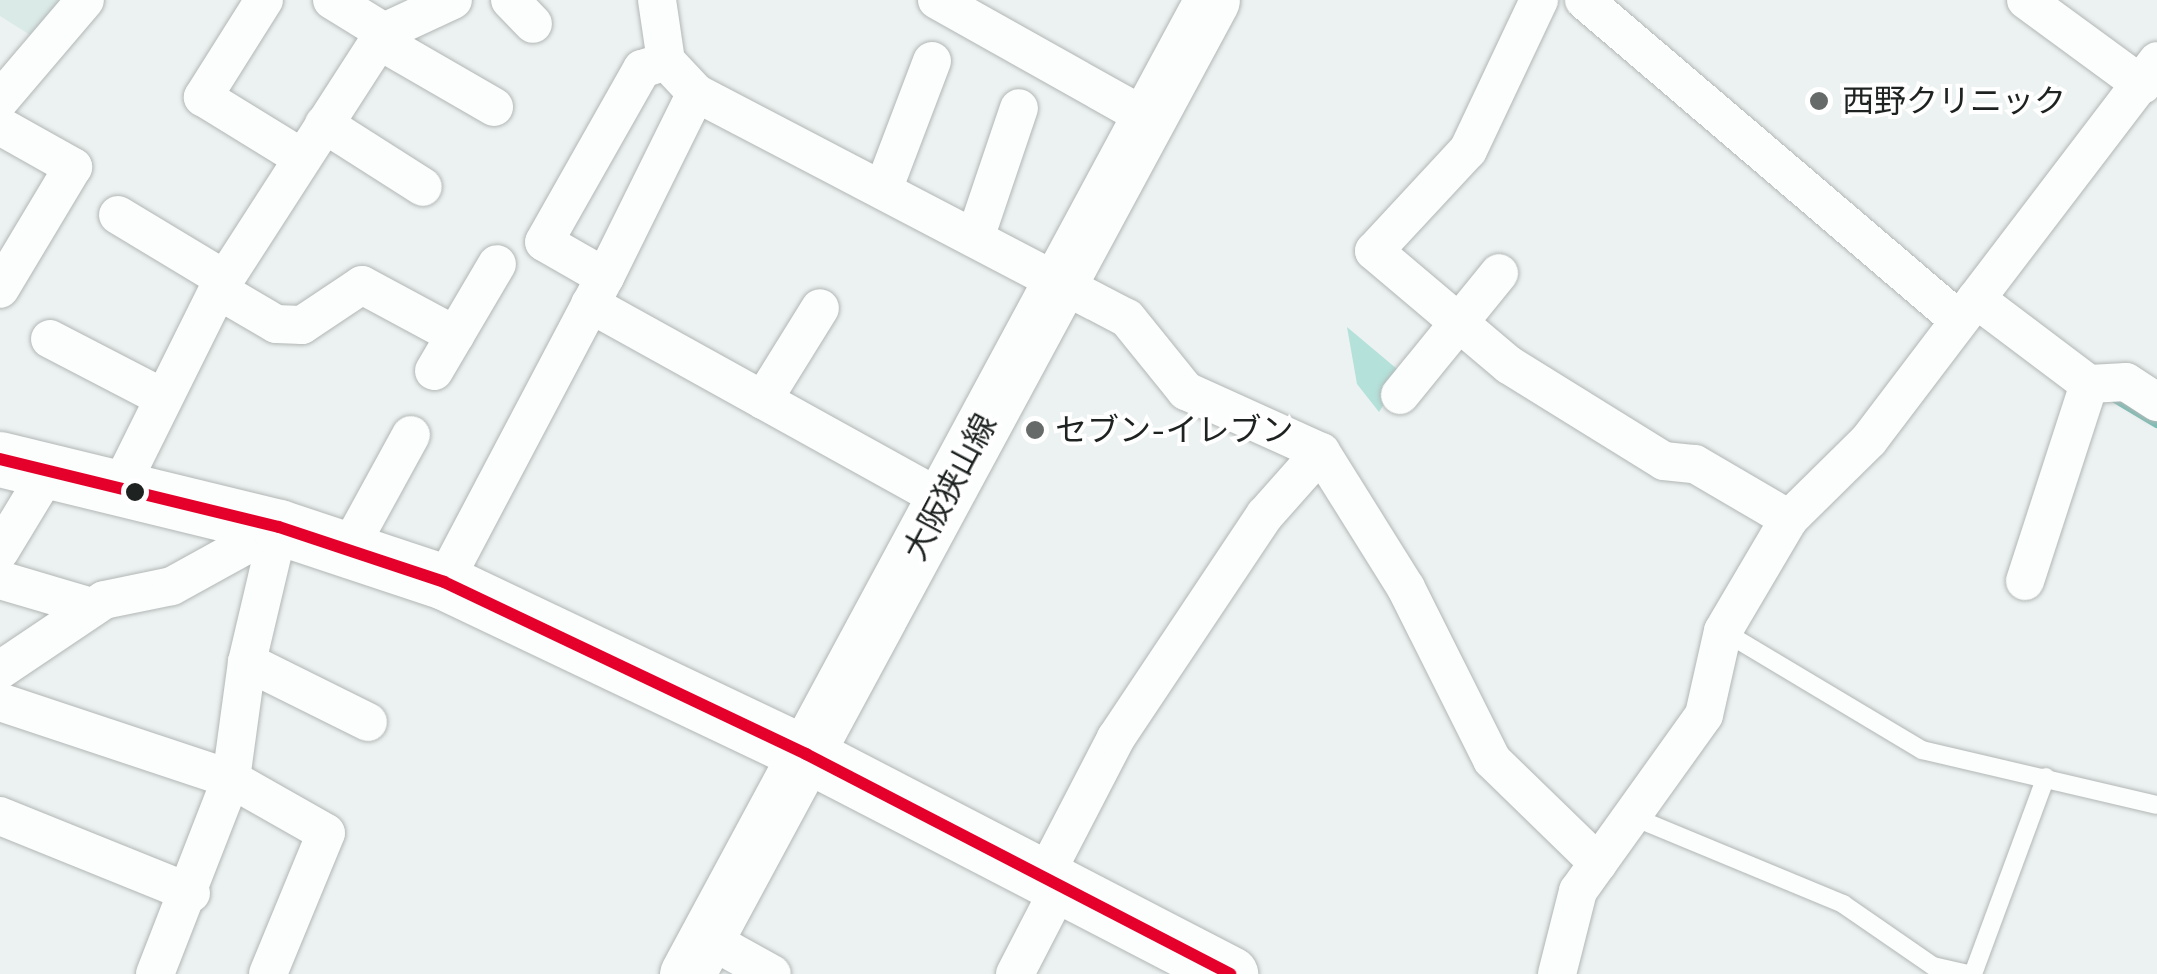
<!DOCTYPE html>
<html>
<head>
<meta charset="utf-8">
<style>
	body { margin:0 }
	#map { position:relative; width:2157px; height:974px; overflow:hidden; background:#ecf2f1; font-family:"Space Grotesk","Noto Sans JP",sans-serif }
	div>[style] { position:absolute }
	.built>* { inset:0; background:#daeae7 }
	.green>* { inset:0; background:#b4e1da }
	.stream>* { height:10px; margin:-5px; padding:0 5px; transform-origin:5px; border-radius:5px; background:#7dbdb4 }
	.roads { filter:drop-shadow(0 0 2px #b2b7b6) drop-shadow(0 0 2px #b2b7b6) }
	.lane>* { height:18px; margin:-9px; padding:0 9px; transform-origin:9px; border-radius:9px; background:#fcfdfd }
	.street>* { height:38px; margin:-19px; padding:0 19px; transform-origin:19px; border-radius:19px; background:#fcfdfd }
	.primary>* { height:55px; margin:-27.5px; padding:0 27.5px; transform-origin:27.5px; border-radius:27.5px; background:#fcfdfd }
	.bus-1>* { height:12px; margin:-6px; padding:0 6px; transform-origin:6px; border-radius:6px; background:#e4002b }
	.dots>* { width:28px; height:28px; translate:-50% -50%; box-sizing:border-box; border:5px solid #fff; border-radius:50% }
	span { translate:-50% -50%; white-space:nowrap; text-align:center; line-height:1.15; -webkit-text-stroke:8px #fff; paint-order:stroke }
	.poi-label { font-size:32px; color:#1e2322 }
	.left { translate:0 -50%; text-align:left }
	.street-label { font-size:32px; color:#1e2322 }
</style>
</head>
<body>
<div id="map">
	<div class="built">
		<i style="clip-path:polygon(0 0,65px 0,35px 38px,0 16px)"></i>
	</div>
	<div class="green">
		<i style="clip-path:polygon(1347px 327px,1403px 374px,1379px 412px,1357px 384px)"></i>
	</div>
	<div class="stream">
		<i style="left:2110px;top:395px;width:55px;rotate:30.8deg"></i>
	</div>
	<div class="roads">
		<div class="lane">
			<i style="left:1723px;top:631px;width:232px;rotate:30.9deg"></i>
			<i style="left:1922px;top:750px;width:241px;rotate:13.2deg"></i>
			<i style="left:1631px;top:816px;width:230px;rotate:22.5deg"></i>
			<i style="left:1843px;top:904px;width:109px;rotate:34.6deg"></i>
			<i style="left:1933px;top:966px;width:36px;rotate:13deg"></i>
			<i style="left:1973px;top:974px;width:210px;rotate:-69.7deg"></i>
		</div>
		<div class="street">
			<i style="left:264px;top:0;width:115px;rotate:122.2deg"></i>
			<i style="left:203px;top:97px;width:116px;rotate:31.6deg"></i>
			<i style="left:510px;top:0;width:33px;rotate:46deg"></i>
			<i style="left:657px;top:0;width:62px;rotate:81.6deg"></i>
			<i style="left:666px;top:61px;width:44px;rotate:46.8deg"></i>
			<i style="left:696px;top:93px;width:486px;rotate:27.6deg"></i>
			<i style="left:1127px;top:318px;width:94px;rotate:51.1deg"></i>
			<i style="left:1186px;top:391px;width:148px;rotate:24.3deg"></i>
			<i style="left:1321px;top:452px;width:160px;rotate:58deg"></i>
			<i style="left:1406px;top:588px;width:192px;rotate:63.4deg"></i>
			<i style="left:1492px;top:760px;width:148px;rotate:44.2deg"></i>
			<i style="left:937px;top:0;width:243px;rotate:29.3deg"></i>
			<i style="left:1539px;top:0;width:166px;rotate:115.3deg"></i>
			<i style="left:1468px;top:150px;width:138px;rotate:132.9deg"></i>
			<i style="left:1374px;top:251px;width:177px;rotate:40.2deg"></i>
			<i style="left:1509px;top:365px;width:182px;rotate:31.8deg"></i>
			<i style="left:1664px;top:461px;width:31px;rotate:6deg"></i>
			<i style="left:1695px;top:464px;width:109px;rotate:30.3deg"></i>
			<i style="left:1584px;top:0;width:492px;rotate:40.5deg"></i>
			<i style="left:2026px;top:0;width:144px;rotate:36.2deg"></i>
			<i style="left:384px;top:32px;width:76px;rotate:-24.9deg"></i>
			<i style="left:378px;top:40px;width:134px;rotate:30deg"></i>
			<i style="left:0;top:100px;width:131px;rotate:-49.6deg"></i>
			<i style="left:324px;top:124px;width:117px;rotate:32.5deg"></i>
			<i style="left:0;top:126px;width:84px;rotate:29.3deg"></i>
			<i style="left:73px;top:167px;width:142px;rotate:120.9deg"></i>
			<i style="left:883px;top:190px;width:138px;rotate:-69.2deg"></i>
			<i style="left:118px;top:215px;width:124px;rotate:31.1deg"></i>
			<i style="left:975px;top:238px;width:137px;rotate:-71.3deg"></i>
			<i style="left:605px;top:277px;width:205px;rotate:-63.7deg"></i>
			<i style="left:218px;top:290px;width:67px;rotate:30.4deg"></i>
			<i style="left:276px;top:324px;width:26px;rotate:2deg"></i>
			<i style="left:302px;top:325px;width:72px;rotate:-33.7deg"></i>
			<i style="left:362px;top:285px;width:106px;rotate:28.3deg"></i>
			<i style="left:1976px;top:299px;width:299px;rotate:-52.7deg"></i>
			<i style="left:590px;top:304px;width:405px;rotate:29deg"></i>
			<i style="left:50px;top:339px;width:124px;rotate:27.4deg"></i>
			<i style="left:434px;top:371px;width:124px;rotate:-59.5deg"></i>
			<i style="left:1400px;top:395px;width:157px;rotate:-50.9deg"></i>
			<i style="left:763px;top:400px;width:108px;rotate:-58.2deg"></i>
			<i style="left:121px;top:485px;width:218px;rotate:-63.6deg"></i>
			<i style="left:218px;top:290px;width:307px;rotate:-57.2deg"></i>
			<i style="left:384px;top:32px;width:61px;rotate:-148.4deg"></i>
			<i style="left:348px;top:550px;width:131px;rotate:-61.3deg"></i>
			<i style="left:0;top:551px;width:95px;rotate:-58.8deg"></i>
			<i style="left:0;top:580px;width:96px;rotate:16.4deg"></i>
			<i style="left:2025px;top:581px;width:207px;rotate:-72deg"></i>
			<i style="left:444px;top:582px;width:345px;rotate:-62.2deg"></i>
			<i style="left:605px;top:277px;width:70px;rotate:-150.2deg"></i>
			<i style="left:544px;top:242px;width:199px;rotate:-60.5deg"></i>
			<i style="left:642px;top:69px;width:25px;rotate:-18deg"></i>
			<i style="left:247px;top:662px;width:135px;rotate:26.4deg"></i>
			<i style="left:0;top:670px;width:125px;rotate:-33.9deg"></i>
			<i style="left:104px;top:600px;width:69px;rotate:-11.6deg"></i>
			<i style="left:172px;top:586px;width:122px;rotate:-28.9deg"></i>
			<i style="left:0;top:702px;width:243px;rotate:18.4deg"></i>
			<i style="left:231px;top:779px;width:109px;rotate:29.6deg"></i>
			<i style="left:326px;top:833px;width:152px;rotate:112.4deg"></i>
			<i style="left:0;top:816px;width:206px;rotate:22deg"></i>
			<i style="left:1044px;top:877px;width:157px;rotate:-62.6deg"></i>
			<i style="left:1116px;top:738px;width:268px;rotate:-56.3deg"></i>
			<i style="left:1265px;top:515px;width:84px;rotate:-48.4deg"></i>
			<i style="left:707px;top:938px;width:74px;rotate:29deg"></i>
			<i style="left:155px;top:974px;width:209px;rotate:-68.7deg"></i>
			<i style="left:231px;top:779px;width:118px;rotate:-82.2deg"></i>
			<i style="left:247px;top:662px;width:139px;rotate:-76.7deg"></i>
			<i style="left:1015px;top:974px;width:100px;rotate:-62.7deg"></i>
			<i style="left:1557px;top:974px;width:86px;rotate:-75.8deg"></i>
			<i style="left:1578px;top:891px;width:216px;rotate:-54.4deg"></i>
			<i style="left:1704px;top:715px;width:86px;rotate:-77.3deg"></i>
			<i style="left:1723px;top:631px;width:130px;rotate:-59.5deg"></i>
			<i style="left:1789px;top:519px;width:112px;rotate:-44.6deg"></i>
			<i style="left:1869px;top:440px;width:177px;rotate:-52.8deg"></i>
			<i style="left:1976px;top:299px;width:141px;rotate:37deg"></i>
			<i style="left:2089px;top:384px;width:37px;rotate:-3deg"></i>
			<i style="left:2126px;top:382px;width:37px;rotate:33deg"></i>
		</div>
		<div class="primary">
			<i style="left:0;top:459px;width:287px;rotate:13.7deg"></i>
			<i style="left:279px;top:527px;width:174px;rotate:18.4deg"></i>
			<i style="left:444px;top:582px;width:401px;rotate:25.4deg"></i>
			<i style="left:806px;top:754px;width:478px;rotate:27.4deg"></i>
			<i style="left:687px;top:974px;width:1106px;rotate:-61.67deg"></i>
		</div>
	</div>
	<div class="bus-1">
		<i style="left:0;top:459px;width:287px;rotate:13.7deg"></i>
		<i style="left:279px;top:527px;width:174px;rotate:18.4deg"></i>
		<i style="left:444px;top:582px;width:401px;rotate:25.4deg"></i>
		<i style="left:806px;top:754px;width:478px;rotate:27.4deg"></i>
	</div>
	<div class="dots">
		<i style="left:1819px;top:101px;background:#666b6a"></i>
		<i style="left:1035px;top:430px;background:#666b6a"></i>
		<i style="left:135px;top:492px;background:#1e2322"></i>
	</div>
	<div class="poi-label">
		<span class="left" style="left:1842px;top:101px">西野クリニック</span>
		<span class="left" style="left:1055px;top:430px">セブン-イレブン</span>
	</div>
	<div class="street-label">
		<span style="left:950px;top:487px;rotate:-62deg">大阪狭山線</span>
	</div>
</div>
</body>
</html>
